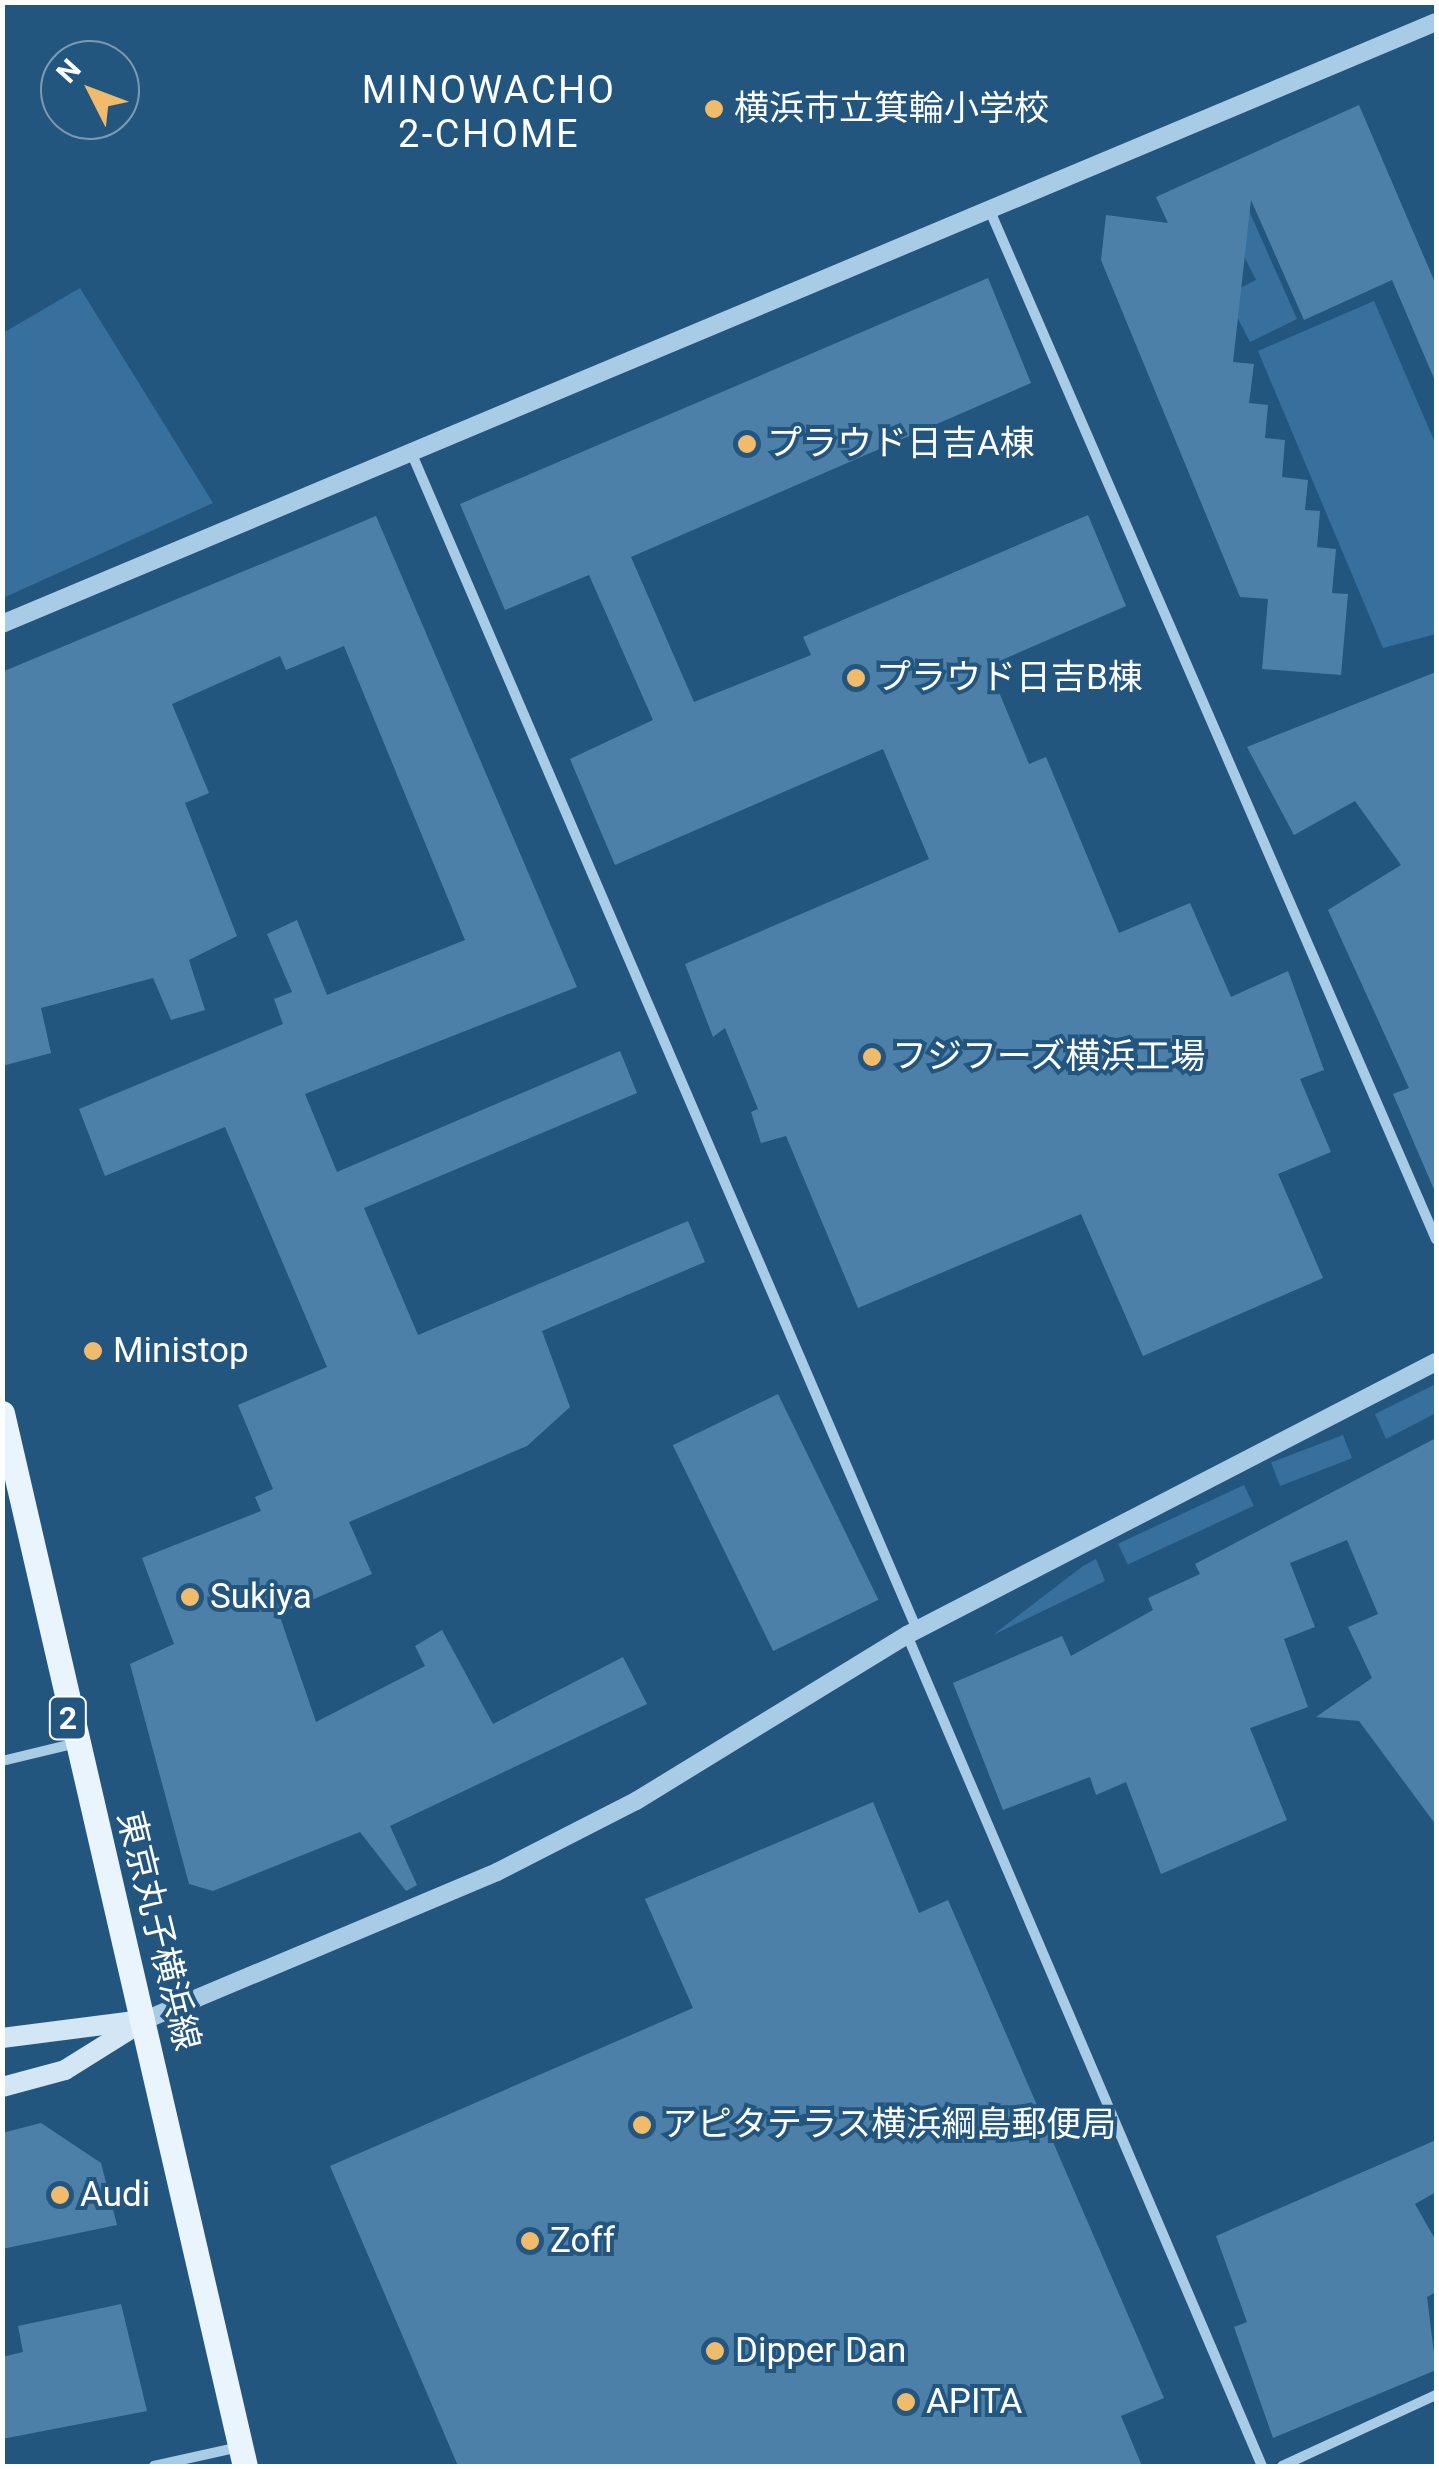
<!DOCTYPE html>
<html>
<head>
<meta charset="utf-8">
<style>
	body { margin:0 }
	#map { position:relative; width:1439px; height:2469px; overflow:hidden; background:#23567f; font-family:Roboto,"Noto Sans JP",sans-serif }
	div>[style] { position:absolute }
	.green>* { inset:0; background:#37709d; transform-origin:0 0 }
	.building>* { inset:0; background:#4c80a8; transform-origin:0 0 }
	.minor>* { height:10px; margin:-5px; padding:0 5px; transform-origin:5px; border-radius:5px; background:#a9cce6 }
	.tertiary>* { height:18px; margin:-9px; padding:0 9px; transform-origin:9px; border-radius:9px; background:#a9cce6 }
	.secondary>* { height:20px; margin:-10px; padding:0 10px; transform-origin:10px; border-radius:10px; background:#d3e6f5 }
	.primary>* { height:25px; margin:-12.5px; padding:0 12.5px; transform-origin:12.5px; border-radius:12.5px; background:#eaf4fd }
	.dots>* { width:28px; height:28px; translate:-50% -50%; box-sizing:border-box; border:5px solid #23567f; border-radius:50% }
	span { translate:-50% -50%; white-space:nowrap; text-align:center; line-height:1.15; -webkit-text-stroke:8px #23567f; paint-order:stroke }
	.shield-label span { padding:2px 8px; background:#23567f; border:2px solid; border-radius:8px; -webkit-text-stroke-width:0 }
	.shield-label { font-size:32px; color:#fff; font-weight:700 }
	.poi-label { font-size:35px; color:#fff }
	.left { translate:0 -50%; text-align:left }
	.street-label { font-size:35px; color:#fff }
	.neighbourhood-label { font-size:38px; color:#fff; letter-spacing:2.5px }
	.frame { position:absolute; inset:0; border:5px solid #fff; pointer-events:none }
	.north { position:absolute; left:40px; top:40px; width:100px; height:100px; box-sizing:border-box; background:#23567f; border:2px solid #7b9ab2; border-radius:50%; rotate:312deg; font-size:28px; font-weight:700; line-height:40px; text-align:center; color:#fff }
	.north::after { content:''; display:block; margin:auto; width:35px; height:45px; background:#f1bb6c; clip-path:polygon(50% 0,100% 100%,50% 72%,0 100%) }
</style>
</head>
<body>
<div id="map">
	<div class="green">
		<i style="clip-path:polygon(1234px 177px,1297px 319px,1250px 342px,1226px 295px,1256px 280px,1232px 232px)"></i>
		<i style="clip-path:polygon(80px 288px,213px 503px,3px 598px,3px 333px)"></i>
		<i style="clip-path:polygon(1374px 301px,1436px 445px,1436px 634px,1383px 648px,1258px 351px)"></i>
		<i style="clip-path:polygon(1436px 1384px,1436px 1413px,1386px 1439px,1375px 1414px)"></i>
		<i style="left:1343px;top:1435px;width:25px;height:77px;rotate:69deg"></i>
		<i style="left:1244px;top:1485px;width:23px;height:139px;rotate:65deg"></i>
		<i style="clip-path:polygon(1096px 1559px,1105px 1581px,993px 1635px,1083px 1566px)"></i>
	</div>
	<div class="building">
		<i style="clip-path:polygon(1359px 105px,1436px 285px,1436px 383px,1392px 280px,1304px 320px,1251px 200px,1233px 362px,1254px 364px,1249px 403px,1268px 405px,1265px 438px,1285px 440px,1282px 477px,1308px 480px,1305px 510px,1320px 511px,1317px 547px,1336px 549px,1332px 593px,1348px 594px,1341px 675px,1262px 669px,1268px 599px,1240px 597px,1101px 260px,1106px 215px,1168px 223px,1156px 197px)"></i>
		<i style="clip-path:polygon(988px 278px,1031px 383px,631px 557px,694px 702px,811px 655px,803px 637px,1088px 515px,1126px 606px,988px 666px,1029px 764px,1046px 757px,1119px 933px,1190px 903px,1231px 997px,1288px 971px,1324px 1070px,1300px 1079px,1331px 1152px,1278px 1174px,1323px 1278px,1143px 1356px,1081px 1214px,858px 1308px,786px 1136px,761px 1143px,751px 1112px,758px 1109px,725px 1028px,713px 1037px,685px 964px,929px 859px,883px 749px,615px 865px,570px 759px,653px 720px,589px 575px,505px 610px,460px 504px)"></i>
		<i style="clip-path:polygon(376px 516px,577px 987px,305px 1094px,337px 1172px,620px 1051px,637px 1093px,364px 1208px,418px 1335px,688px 1221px,705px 1262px,542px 1331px,570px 1407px,527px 1446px,349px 1522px,372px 1574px,279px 1614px,316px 1722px,425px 1666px,415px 1646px,442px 1630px,493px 1724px,623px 1657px,647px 1704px,390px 1826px,417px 1885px,406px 1891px,360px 1832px,213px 1891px,189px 1884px,130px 1664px,174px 1644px,142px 1558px,261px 1511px,255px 1497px,273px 1489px,238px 1405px,327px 1367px,225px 1127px,105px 1176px,79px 1109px,283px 1024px,274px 999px,292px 992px,267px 934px,297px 920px,327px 995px,465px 940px,344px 646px,286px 670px,280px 656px,172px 704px,209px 793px,185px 803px,237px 936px,189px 960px,205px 1010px,171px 1020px,153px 978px,41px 1008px,51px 1053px,2px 1066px,2px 672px)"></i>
		<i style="clip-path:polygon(1436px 672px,1436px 1194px,1393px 1094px,1409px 1088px,1328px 910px,1401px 865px,1355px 801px,1294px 835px,1247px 747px)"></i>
		<i style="left:778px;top:1394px;width:229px;height:117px;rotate:64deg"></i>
		<i style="clip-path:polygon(1436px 1438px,1436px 1825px,1359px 1721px,1316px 1717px,1372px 1678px,1348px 1627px,1378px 1614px,1347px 1540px,1290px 1563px,1315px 1627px,1284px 1639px,1308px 1707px,1250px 1728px,1287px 1820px,1161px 1874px,1126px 1782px,1096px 1795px,1090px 1777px,1003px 1810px,953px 1683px,1062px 1636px,1071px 1656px,1153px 1610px,1148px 1598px,1200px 1574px,1195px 1564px)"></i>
		<i style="clip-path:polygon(873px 1802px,919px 1913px,948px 1900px,1164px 2398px,1121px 2416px,1142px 2466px,458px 2466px,330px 2166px,693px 2008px,645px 1899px)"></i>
		<i style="clip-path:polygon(41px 2123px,101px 2163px,117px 2225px,2px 2249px,2px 2133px)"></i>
		<i style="clip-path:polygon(1436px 2140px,1436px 2192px,1415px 2204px,1436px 2241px,1436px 2292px,1427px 2297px,1436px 2370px,1273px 2438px,1234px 2327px,1247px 2322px,1216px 2236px)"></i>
		<i style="clip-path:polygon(121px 2304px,147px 2411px,2px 2439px,2px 2357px,23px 2352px,18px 2326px)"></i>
	</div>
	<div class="minor">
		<i style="left:990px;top:211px;width:1121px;rotate:66.55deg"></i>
		<i style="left:411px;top:452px;width:1282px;rotate:66.75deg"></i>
		<i style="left:907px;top:1635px;width:904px;rotate:66.87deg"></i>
		<i style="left:2px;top:1761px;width:73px;rotate:-13.5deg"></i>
		<i style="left:154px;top:2466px;width:88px;rotate:-12.5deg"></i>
		<i style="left:1282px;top:2466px;width:170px;rotate:-24.8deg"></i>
	</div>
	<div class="tertiary">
		<i style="left:2px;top:624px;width:1555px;rotate:-22.77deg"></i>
		<i style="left:145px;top:2020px;width:382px;rotate:-22.8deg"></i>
		<i style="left:497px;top:1872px;width:156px;rotate:-27.1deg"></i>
		<i style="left:636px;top:1801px;width:318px;rotate:-31.5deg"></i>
		<i style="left:907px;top:1635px;width:595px;rotate:-27.3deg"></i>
	</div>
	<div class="secondary">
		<i style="left:2px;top:2038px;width:142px;rotate:-7.3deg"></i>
		<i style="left:2px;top:2087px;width:65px;rotate:-15.1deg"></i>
		<i style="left:65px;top:2070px;width:94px;rotate:-32deg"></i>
	</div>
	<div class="primary">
		<i style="left:2px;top:1413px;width:1081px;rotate:77.01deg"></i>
	</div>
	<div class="dots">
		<i style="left:714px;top:109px;background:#f1bb6c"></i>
		<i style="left:747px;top:444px;background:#f1bb6c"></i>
		<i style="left:856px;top:678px;background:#f1bb6c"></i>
		<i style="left:872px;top:1057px;background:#f1bb6c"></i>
		<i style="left:93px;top:1351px;background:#f1bb6c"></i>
		<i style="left:190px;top:1597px;background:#f1bb6c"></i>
		<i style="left:642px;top:2125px;background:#f1bb6c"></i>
		<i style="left:60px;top:2195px;background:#f1bb6c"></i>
		<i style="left:530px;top:2241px;background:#f1bb6c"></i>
		<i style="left:715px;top:2351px;background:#f1bb6c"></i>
		<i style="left:906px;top:2402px;background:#f1bb6c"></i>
	</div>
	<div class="shield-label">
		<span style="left:68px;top:1718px">2</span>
	</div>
	<div class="poi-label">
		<span class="left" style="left:734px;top:109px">横浜市立箕輪小学校</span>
		<span class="left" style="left:767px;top:444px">プラウド日吉A棟</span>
		<span class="left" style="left:876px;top:678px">プラウド日吉B棟</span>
		<span class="left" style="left:892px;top:1057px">フジフーズ横浜工場</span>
		<span class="left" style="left:113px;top:1351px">Ministop</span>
		<span class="left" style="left:210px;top:1597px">Sukiya</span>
		<span class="left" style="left:662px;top:2125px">アピタテラス横浜綱島郵便局</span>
		<span class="left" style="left:80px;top:2195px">Audi</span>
		<span class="left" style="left:550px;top:2241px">Zoff</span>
		<span class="left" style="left:735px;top:2351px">Dipper Dan</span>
		<span class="left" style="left:926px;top:2402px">APITA</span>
	</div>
	<div class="street-label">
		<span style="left:158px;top:1931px;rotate:76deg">東京丸子横浜線</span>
	</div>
	<div class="neighbourhood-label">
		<span style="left:489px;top:113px">MINOWACHO<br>2-CHOME</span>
	</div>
	<div class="frame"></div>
	<div class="north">N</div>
</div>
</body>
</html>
